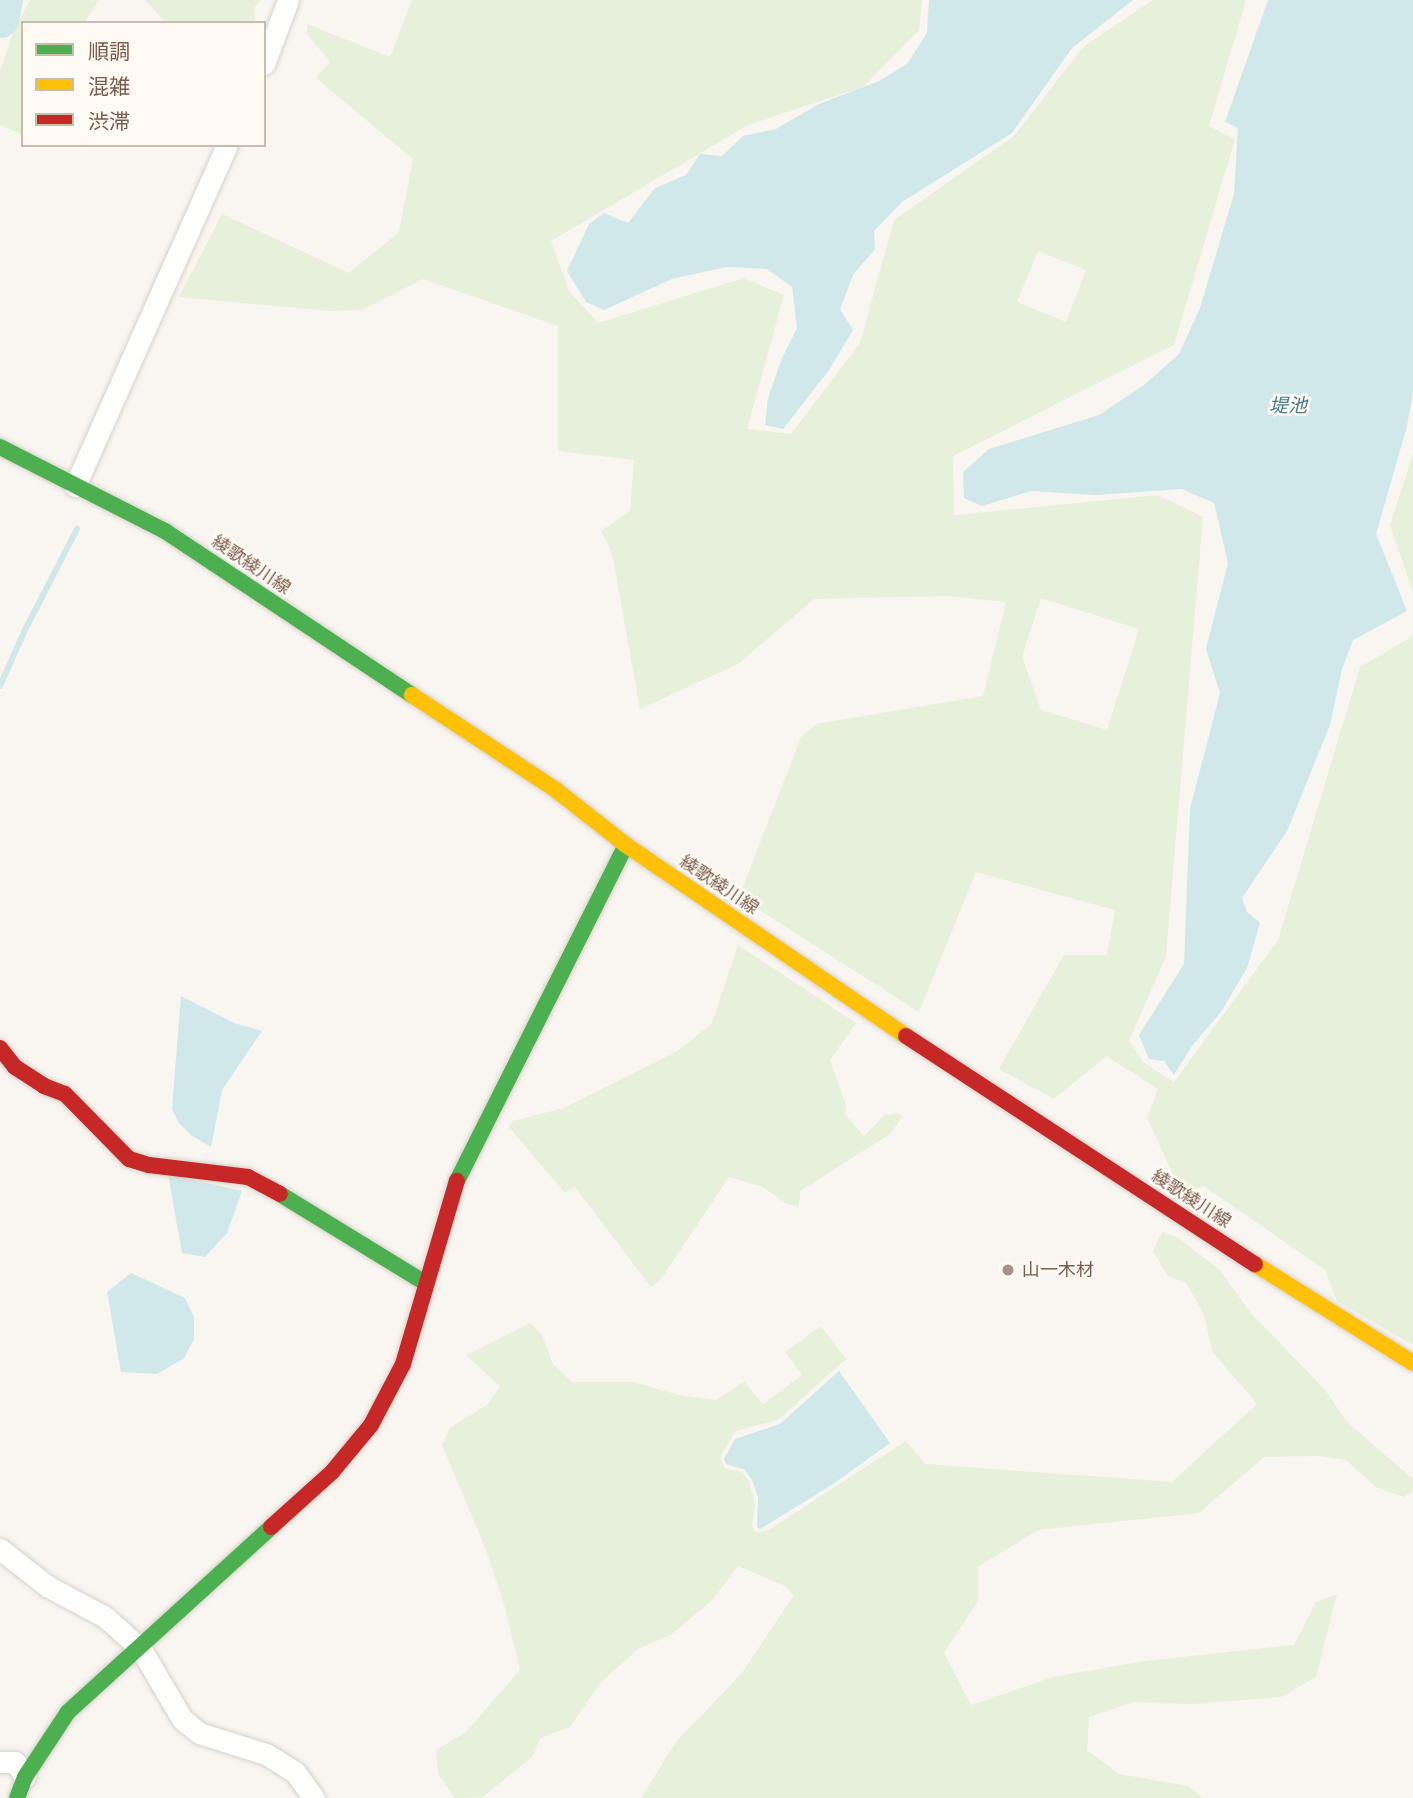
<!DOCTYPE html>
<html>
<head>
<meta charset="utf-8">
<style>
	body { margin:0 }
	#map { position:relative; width:1413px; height:1798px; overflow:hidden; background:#f9f5f0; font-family:Montserrat,"Noto Sans JP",sans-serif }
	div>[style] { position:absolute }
	.green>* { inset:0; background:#e7f0db }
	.water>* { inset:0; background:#d0e8ea }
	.stream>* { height:6px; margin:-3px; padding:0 3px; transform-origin:3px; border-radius:3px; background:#d0e8ea }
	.river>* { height:37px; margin:-18.5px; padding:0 18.5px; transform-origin:18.5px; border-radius:18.5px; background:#d0e8ea }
	.roads { filter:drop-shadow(0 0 2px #d7d1cb) drop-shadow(0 0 2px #d7d1cb) }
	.street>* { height:21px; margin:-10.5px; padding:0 10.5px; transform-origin:10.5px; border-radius:10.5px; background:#fefefd }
	.fast>* { height:16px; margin:-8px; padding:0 8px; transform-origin:8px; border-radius:8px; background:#4caf50 }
	.slow>* { height:16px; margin:-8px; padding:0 8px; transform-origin:8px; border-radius:8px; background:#ffc107 }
	.jam>* { height:16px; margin:-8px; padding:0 8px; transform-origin:8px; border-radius:8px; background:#c62828 }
	.dots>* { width:19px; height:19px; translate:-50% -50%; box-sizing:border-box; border:4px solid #fffaf3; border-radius:50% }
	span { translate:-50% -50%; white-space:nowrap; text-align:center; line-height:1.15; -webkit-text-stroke:5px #fffaf3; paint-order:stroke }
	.street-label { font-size:18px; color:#7a5c4d }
	.poi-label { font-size:18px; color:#7a5c4d }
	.left { translate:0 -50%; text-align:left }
	.water-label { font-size:19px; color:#437c86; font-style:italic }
	.legend { position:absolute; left:21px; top:21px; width:245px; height:126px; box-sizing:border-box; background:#fffaf3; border:2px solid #cabbb1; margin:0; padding:9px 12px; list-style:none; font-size:21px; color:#7a5c4d }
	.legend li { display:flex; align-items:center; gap:14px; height:35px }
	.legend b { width:35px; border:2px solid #cabbb1 }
</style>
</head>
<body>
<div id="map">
	<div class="green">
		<i style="clip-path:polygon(30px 0,99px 0,84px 23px,23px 23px,23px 135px,0 125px,0 71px,14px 30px)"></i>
		<i style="clip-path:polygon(145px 0,261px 0,254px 8px,255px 23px,166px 23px)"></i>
		<i style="clip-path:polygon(evenodd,412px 0,922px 0,919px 30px,863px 87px,748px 125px,551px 241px,569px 291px,598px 323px,744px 278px,784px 295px,747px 429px,791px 434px,860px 343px,894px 220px,1014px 136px,1083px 47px,1153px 0,1246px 0,1209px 126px,1235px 139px,1174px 345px,953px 456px,954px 515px,1158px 495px,1203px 517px,1166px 956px,1129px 1041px,1144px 1063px,1174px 1082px,1278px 940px,1360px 667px,1413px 636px,1413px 1345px,1337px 1301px,1325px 1270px,1204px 1186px,1182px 1194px,1147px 1118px,1158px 1089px,1106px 1056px,1054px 1099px,999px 1069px,1064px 955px,1107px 955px,1115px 910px,976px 872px,919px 1012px,739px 897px,801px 737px,816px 724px,983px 696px,1006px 602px,947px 596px,814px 599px,738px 664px,640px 709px,612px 553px,601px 531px,630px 511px,634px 460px,558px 451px,558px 326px,423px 279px,362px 310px,329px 311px,179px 297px,222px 214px,349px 273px,399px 232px,413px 159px,316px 78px,330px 62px,307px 34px,307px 24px,390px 57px,412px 0,1038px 251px,1086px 270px,1066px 322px,1017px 302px,1038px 251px,412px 0,1041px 598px,1139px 629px,1107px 730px,1041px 710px,1022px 657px,1041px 598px)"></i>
		<i style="clip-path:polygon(1413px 454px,1413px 593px,1390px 525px)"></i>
		<i style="clip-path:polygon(738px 945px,856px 1023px,830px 1060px,846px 1105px,845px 1114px,864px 1136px,885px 1115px,897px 1113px,903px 1116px,890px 1134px,800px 1191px,799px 1207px,787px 1204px,763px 1187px,729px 1177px,661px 1279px,651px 1287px,575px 1187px,565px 1193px,508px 1126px,513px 1121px,564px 1108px,679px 1050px,712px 1023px)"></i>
		<i style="clip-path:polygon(1162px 1232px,1177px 1237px,1220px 1270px,1249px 1311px,1325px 1390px,1347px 1422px,1413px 1479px,1413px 1491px,1404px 1497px,1376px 1487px,1346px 1460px,1319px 1456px,1264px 1457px,1199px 1513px,1038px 1530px,978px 1567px,978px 1601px,944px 1653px,971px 1705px,1053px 1677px,1145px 1661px,1294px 1645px,1316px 1602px,1337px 1594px,1316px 1677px,1281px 1697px,1191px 1704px,1133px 1702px,1089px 1717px,1087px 1750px,1119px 1774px,1188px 1786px,1203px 1798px,641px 1798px,676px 1742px,742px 1673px,794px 1595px,783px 1585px,738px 1566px,713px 1599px,672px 1634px,638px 1649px,600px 1683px,570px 1727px,540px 1738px,533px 1756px,483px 1797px,455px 1798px,438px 1774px,436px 1750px,466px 1732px,520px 1670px,504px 1604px,486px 1550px,442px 1445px,450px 1428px,488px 1404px,500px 1386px,466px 1355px,530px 1323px,542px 1335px,553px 1364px,572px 1382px,634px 1382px,678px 1395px,716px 1400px,744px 1382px,763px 1404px,802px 1375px,785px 1352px,821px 1326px,846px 1359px,778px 1420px,735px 1431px,720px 1458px,725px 1468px,742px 1472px,749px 1481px,755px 1504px,752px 1526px,756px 1532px,767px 1531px,906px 1441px,925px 1464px,1172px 1482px,1257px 1404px,1212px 1351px,1204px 1314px,1186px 1283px,1168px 1276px,1153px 1251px)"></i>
	</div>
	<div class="water">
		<i style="clip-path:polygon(929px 0,1133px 0,1072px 48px,1012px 133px,902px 202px,874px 231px,875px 249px,853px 275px,840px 309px,853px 330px,829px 370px,783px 429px,765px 425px,768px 398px,782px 358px,797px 328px,792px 287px,767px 269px,726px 267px,672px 279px,604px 310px,586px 302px,567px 271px,589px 224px,604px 213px,628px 223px,655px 188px,686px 175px,700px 154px,722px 156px,743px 136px,776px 129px,819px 104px,879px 81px,907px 64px,927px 33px)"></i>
		<i style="clip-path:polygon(1268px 0,1413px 0,1413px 393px,1407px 426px,1376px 534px,1407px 611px,1353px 640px,1342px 669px,1330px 725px,1287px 831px,1242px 898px,1247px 912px,1260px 923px,1247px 968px,1221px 1012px,1192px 1046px,1174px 1075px,1164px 1061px,1149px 1059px,1139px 1035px,1184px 964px,1190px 809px,1220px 693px,1206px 649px,1228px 563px,1214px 503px,1182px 489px,1096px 495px,1031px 491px,982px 506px,964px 498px,963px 472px,989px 449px,1099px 415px,1144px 385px,1179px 354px,1200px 308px,1234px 194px,1238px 128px,1225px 122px)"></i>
		<i style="clip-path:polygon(181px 996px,234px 1023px,262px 1031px,222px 1090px,211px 1147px,192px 1136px,179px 1123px,172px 1109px)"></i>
		<i style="clip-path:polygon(168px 1174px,242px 1191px,227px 1233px,205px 1257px,182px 1253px)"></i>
		<i style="clip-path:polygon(131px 1273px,185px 1298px,194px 1317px,194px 1339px,184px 1358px,157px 1374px,121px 1372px,107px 1292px)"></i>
		<i style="clip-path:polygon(839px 1371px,890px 1443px,833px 1484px,760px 1529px,757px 1527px,758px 1497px,752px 1480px,745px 1470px,726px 1464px,724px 1459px,735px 1439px,780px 1424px)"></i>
	</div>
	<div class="stream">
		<i style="left:0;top:686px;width:59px;rotate:-66deg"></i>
		<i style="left:24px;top:632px;width:116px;rotate:-62.8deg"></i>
	</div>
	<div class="river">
		<i style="left:0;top:19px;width:19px;rotate:-78deg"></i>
	</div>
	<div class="roads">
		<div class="street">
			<i style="left:264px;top:64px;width:68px;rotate:-69.4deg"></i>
			<i style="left:75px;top:486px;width:373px;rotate:-66deg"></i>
			<i style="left:0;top:1549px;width:60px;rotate:38.2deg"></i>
			<i style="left:47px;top:1586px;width:66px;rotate:28.1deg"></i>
			<i style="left:105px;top:1617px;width:48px;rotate:41.6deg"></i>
			<i style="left:141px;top:1649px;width:81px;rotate:59.6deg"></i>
			<i style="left:182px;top:1719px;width:22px;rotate:39deg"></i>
			<i style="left:199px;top:1733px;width:70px;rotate:17.4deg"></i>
			<i style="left:266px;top:1754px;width:34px;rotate:32deg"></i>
			<i style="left:295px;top:1772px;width:32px;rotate:54deg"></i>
			<i style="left:0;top:1762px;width:15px"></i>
			<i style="left:15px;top:1762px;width:18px;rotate:56deg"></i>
		</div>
		<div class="fast">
			<i style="left:0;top:447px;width:185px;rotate:27deg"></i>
			<i style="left:165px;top:531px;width:296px;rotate:33.6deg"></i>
			<i style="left:457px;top:1181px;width:376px;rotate:-63.3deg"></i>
			<i style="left:280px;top:1194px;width:170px;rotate:31.5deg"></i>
			<i style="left:17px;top:1798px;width:22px;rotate:-69deg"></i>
			<i style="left:25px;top:1777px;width:78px;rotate:-56.5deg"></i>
			<i style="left:68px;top:1712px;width:275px;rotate:-42.3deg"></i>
		</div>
		<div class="slow">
			<i style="left:412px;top:695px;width:173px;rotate:33.4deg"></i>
			<i style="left:556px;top:790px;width:89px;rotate:38.2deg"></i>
			<i style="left:626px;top:845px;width:339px;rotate:34.3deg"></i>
			<i style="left:1255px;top:1264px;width:186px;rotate:32.1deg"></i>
		</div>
		<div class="jam">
			<i style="left:906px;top:1036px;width:417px;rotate:33.2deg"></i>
			<i style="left:0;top:1048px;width:24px;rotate:52deg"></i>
			<i style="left:15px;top:1067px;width:35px;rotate:33deg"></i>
			<i style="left:44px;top:1086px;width:22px;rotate:21deg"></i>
			<i style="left:65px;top:1094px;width:91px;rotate:45.4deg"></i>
			<i style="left:129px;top:1159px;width:21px;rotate:17deg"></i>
			<i style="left:149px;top:1165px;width:100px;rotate:6.9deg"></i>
			<i style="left:248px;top:1177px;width:36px;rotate:28deg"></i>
			<i style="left:271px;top:1527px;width:82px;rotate:-42deg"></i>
			<i style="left:332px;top:1472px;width:61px;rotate:-50.3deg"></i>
			<i style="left:371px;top:1425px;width:69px;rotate:-62.3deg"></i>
			<i style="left:403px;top:1364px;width:191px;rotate:-73.6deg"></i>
		</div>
	</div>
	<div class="dots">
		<i style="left:1008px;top:1270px;background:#a69286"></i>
	</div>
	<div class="street-label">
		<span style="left:251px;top:565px;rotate:34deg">綾歌綾川線</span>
		<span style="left:719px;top:885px;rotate:34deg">綾歌綾川線</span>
		<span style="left:1191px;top:1199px;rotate:33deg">綾歌綾川線</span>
	</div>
	<div class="poi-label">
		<span class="left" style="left:1022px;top:1270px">山一木材</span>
	</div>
	<div class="water-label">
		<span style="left:1288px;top:406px">堤池</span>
	</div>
	<ul class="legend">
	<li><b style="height:9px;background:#4caf50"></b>順調</li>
	<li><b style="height:9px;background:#ffc107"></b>混雑</li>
	<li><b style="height:9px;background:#c62828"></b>渋滞</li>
	</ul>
</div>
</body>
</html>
